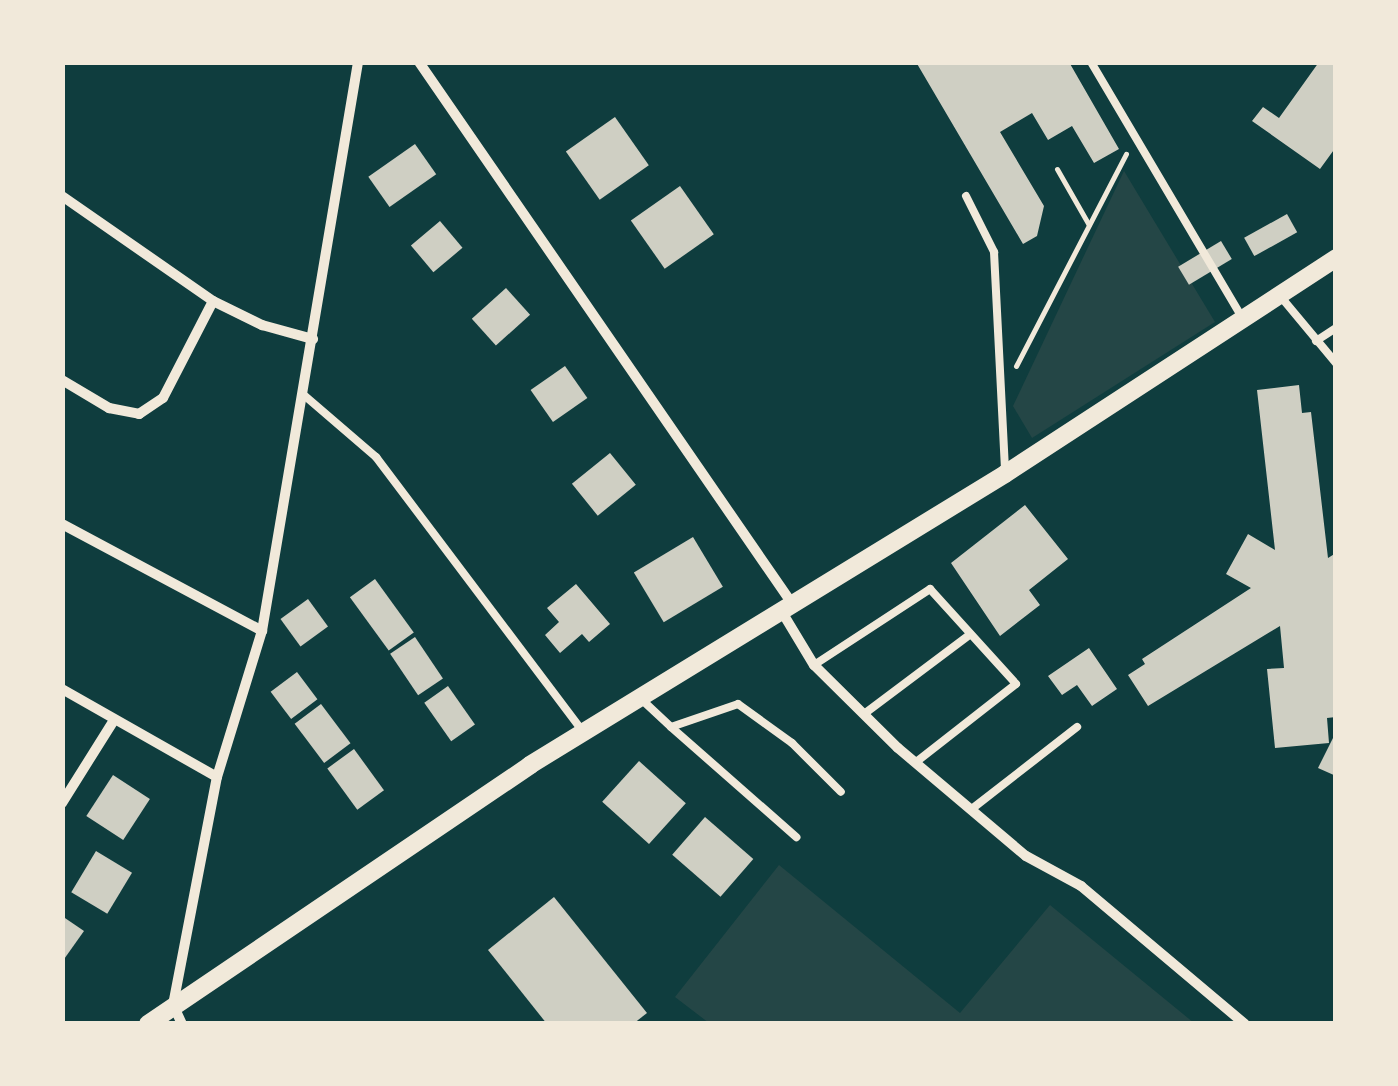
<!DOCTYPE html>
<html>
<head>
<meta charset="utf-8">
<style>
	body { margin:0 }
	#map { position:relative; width:1398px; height:1086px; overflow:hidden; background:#0f3d3e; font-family:"Titillium Web",sans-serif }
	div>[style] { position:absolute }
	.green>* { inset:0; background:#244646 }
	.building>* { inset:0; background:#cfcfc3; transform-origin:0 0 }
	.path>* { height:5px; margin:-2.5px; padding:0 2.5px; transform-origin:2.5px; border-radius:2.5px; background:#f1e9da }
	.service>* { height:8px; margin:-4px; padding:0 4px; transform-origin:4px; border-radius:4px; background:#f1e9da }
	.minor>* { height:10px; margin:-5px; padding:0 5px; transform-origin:5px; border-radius:5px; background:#f1e9da }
	.tertiary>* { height:18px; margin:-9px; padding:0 9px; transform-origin:9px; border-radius:9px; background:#f1e9da }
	span { translate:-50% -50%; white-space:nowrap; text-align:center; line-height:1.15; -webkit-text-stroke:9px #f1e9da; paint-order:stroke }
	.frame { position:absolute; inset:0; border:65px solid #f1e9da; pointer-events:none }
</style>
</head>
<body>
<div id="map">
	<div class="green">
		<i style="clip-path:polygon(1124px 171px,1215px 322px,1032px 438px,1013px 406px)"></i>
		<i style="clip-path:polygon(779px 865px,960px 1013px,1050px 905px,1194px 1023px,709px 1023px,675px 997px)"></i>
	</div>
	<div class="building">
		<i style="clip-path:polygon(916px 62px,1069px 62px,1119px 149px,1094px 163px,1072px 126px,1048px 140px,1032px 113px,1000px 132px,1044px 206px,1037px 236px,1023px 244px)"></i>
		<i style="clip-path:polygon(1319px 62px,1336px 62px,1336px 147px,1320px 169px,1252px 121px,1263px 107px,1279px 118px)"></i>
		<i style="left:615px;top:117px;width:59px;height:60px;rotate:55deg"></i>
		<i style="left:415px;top:144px;width:37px;height:57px;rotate:55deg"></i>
		<i style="left:680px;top:186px;width:59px;height:60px;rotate:55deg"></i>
		<i style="left:1287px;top:214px;width:21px;height:49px;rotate:61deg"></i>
		<i style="left:440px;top:221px;width:35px;height:38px;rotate:50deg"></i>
		<i style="left:1221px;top:241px;width:21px;height:50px;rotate:59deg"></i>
		<i style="left:506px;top:288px;width:36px;height:46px;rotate:48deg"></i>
		<i style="left:565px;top:366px;width:39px;height:42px;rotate:55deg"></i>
		<i style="clip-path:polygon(1299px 385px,1302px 413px,1311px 412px,1328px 558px,1336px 553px,1336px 717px,1327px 718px,1329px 743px,1275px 748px,1267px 669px,1284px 668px,1280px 626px,1148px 706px,1128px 675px,1145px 664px,1142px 659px,1251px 588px,1226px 574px,1248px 534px,1275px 550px,1257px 390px)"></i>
		<i style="left:610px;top:453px;width:41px;height:49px;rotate:51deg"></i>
		<i style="clip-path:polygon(1025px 505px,1068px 559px,1029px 590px,1040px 605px,1000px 636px,951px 563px)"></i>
		<i style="left:693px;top:537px;width:58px;height:69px;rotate:59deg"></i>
		<i style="left:375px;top:579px;width:66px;height:31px;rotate:54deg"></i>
		<i style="clip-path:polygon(576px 584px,610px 624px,589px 642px,582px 634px,560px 653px,545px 635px,559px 622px,547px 608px)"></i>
		<i style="left:308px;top:599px;width:34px;height:34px;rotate:54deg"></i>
		<i style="left:415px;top:637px;width:50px;height:30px;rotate:56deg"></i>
		<i style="clip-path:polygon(1089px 648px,1117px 689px,1092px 706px,1077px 685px,1062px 695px,1048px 676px)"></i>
		<i style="left:297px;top:672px;width:34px;height:33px;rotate:53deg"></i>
		<i style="left:448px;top:686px;width:47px;height:29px;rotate:55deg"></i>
		<i style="left:321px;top:704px;width:49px;height:33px;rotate:53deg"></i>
		<i style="clip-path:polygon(1336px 732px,1336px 776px,1318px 768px)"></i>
		<i style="left:354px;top:749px;width:51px;height:33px;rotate:54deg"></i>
		<i style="left:639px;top:761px;width:63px;height:55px;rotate:42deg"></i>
		<i style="left:113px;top:775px;width:44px;height:49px;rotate:33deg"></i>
		<i style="left:705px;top:817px;width:64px;height:50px;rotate:41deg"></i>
		<i style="left:96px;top:851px;width:42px;height:48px;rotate:31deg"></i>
		<i style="clip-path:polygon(554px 897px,647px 1013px,633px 1024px,547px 1024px,488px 950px)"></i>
		<i style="clip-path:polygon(62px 916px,84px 931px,62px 962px)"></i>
	</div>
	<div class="path">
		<i style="left:1057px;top:169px;width:64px;rotate:60.3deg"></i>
		<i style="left:1016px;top:366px;width:239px;rotate:-62.6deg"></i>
	</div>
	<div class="service">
		<i style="left:1091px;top:62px;width:295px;rotate:59.4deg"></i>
		<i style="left:966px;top:196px;width:63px;rotate:63.4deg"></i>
		<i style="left:994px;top:252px;width:218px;rotate:87.1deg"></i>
		<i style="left:1281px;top:297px;width:86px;rotate:50.2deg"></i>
		<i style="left:1316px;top:341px;width:24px;rotate:-33deg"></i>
		<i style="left:305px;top:396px;width:94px;rotate:40.7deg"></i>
		<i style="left:376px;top:457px;width:342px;rotate:53deg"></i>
		<i style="left:814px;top:665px;width:139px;rotate:-33.2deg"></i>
		<i style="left:930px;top:589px;width:128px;rotate:47.8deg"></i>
		<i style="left:1016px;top:684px;width:127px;rotate:142deg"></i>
		<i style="left:640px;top:698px;width:42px;rotate:43.1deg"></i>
		<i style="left:671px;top:727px;width:71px;rotate:-18.9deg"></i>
		<i style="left:738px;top:704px;width:67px;rotate:35.8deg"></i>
		<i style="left:792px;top:743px;width:69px;rotate:45deg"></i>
		<i style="left:864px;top:714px;width:130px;rotate:-36.9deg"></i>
		<i style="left:671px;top:727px;width:167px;rotate:41.3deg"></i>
		<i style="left:973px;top:808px;width:132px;rotate:-37.9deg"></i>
	</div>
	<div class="minor">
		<i style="left:419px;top:62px;width:659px;rotate:55.44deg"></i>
		<i style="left:62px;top:196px;width:184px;rotate:34.8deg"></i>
		<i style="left:213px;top:301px;width:55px;rotate:26.1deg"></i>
		<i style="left:262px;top:325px;width:53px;rotate:15.4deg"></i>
		<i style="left:62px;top:380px;width:55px;rotate:30.8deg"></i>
		<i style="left:109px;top:408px;width:31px;rotate:11deg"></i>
		<i style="left:139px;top:414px;width:29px;rotate:-34deg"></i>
		<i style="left:163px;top:398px;width:109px;rotate:-62.7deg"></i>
		<i style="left:62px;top:524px;width:227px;rotate:28.1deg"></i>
		<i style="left:782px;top:612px;width:62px;rotate:58.9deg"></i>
		<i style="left:814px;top:665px;width:118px;rotate:44.7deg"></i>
		<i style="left:898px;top:748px;width:167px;rotate:40.2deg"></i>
		<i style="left:1026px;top:856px;width:63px;rotate:28.6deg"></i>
		<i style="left:1081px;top:886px;width:214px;rotate:40.1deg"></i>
		<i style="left:62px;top:689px;width:178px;rotate:29.6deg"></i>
		<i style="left:62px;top:803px;width:98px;rotate:-57.9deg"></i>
		<i style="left:182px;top:1024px;width:21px;rotate:-115deg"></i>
		<i style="left:173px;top:1005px;width:232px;rotate:-79.1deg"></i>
		<i style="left:217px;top:777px;width:153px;rotate:-72.9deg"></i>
		<i style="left:262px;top:631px;width:577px;rotate:-80.42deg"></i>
	</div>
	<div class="tertiary">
		<i style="left:148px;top:1024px;width:462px;rotate:-34.1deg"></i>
		<i style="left:530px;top:765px;width:557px;rotate:-31.49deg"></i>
		<i style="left:1005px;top:474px;width:395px;rotate:-33.1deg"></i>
	</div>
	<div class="frame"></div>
</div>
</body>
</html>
